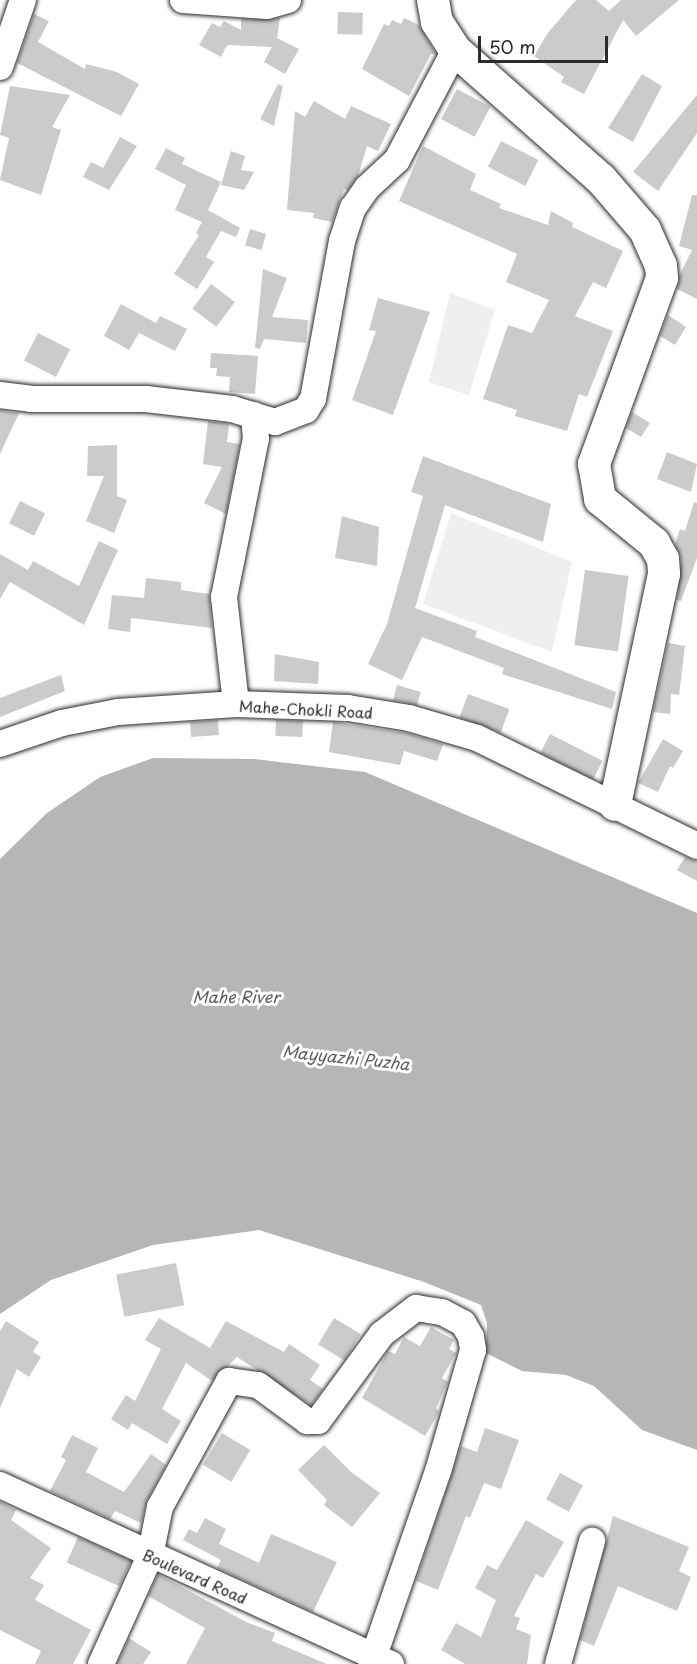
<!DOCTYPE html>
<html>
<head>
<meta charset="utf-8">
<style>
	body { margin:0 }
	#map { position:relative; width:697px; height:1664px; overflow:hidden; background:#fff; font-family:"Playpen Sans",sans-serif }
	div>[style] { position:absolute }
	.built>* { inset:0; background:#efefef }
	.water>* { inset:0; background:#b6b6b6 }
	.building>* { inset:0; background:#cbcbcb; transform-origin:0 0 }
	.roads { filter:drop-shadow(0 0 2px #2b2b2b) drop-shadow(0 0 2px #2b2b2b) }
	.minor>* { height:26px; margin:-13px; padding:0 13px; transform-origin:13px; border-radius:13px; background:#fff }
	.major>* { height:32px; margin:-16px; padding:0 16px; transform-origin:16px; border-radius:16px; background:#fff }
	span { translate:-50% -50%; white-space:nowrap; text-align:center; line-height:1.15; -webkit-text-stroke:6px #fff; paint-order:stroke }
	.street-label { font-size:15px; color:#2b2b2b }
	.water-label { font-size:16px; color:#5c5c5c; font-style:italic }
	.scale { position:absolute; left:478px; top:36px; width:130px; height:27px; box-sizing:border-box; border:3px solid #2b2b2b; border-top:0; padding-left:8px; font-size:18px; line-height:21px; white-space:nowrap; color:#2b2b2b; -webkit-text-stroke:4px #fff; paint-order:stroke }
</style>
</head>
<body>
<div id="map">
	<div class="built">
		<i style="clip-path:polygon(450px 293px,495px 310px,469px 395px,429px 382px)"></i>
		<i style="clip-path:polygon(451px 513px,572px 562px,552px 652px,423px 604px)"></i>
	</div>
	<div class="water">
		<i style="clip-path:polygon(153px 758px,253px 759px,365px 772px,697px 913px,697px 1450px,642px 1430px,594px 1386px,566px 1375px,522px 1371px,486px 1353px,487px 1323px,481px 1305px,424px 1282px,259px 1230px,153px 1245px,51px 1280px,0 1314px,0 859px,47px 813px,100px 777px)"></i>
	</div>
	<div class="building">
		<i style="clip-path:polygon(576px 0,596px 0,609px 11px,621px 0,679px 0,636px 36px,623px 20px,584px 94px,561px 82px,564px 77px,534px 56px,547px 34px)"></i>
		<i style="left:338px;top:12px;width:25px;height:22px;rotate:2deg"></i>
		<i style="clip-path:polygon(34px 14px,49px 21px,38px 42px,85px 69px,86px 64px,117px 72px,139px 84px,121px 116px,17px 63px)"></i>
		<i style="clip-path:polygon(280px 18px,277px 38px,299px 49px,285px 74px,264px 62px,272px 47px,227px 45px,221px 57px,199px 45px,212px 23px,220px 27px,224px 21px,241px 30px,241px 19px)"></i>
		<i style="clip-path:polygon(404px 18px,419px 25px,436px 54px,431px 54px,409px 96px,362px 69px,384px 24px,389px 26px,392px 20px,401px 24px)"></i>
		<i style="clip-path:polygon(642px 74px,662px 86px,633px 142px,608px 128px)"></i>
		<i style="clip-path:polygon(278px 84px,283px 86px,274px 126px,260px 119px)"></i>
		<i style="clip-path:polygon(10px 86px,70px 95px,52px 127px,61px 130px,41px 195px,0 180px,9px 138px,0 135px)"></i>
		<i style="left:457px;top:89px;width:38px;height:34px;rotate:28deg"></i>
		<i style="clip-path:polygon(697px 95px,697px 133px,658px 191px,633px 172px)"></i>
		<i style="clip-path:polygon(314px 101px,345px 119px,351px 106px,391px 124px,378px 151px,367px 146px,358px 176px,348px 190px,344px 189px,332px 222px,313px 218px,314px 213px,287px 210px,295px 111px,305px 117px)"></i>
		<i style="clip-path:polygon(120px 137px,137px 146px,109px 190px,83px 177px,91px 162px,103px 168px)"></i>
		<i style="left:501px;top:141px;width:42px;height:29px;rotate:27deg"></i>
		<i style="clip-path:polygon(423px 146px,476px 174px,470px 190px,501px 204px,499px 208px,548px 225px,551px 211px,573px 223px,572px 227px,623px 251px,606px 288px,593px 282px,575px 316px,613px 331px,587px 397px,579px 394px,567px 431px,515px 416px,517px 410px,483px 399px,508px 325px,532px 333px,549px 300px,506px 282px,517px 254px,399px 201px)"></i>
		<i style="clip-path:polygon(166px 148px,185px 158px,182px 164px,221px 182px,208px 210px,240px 228px,236px 237px,221px 231px,206px 257px,214px 262px,197px 289px,174px 274px,199px 235px,196px 233px,202px 222px,175px 210px,186px 185px,155px 169px)"></i>
		<i style="clip-path:polygon(231px 151px,245px 156px,241px 170px,254px 172px,244px 190px,221px 185px)"></i>
		<i style="clip-path:polygon(692px 195px,697px 195px,697px 299px,677px 289px,680px 274px,692px 250px,679px 246px)"></i>
		<i style="left:250px;top:229px;width:17px;height:17px;rotate:17deg"></i>
		<i style="clip-path:polygon(263px 269px,287px 278px,272px 317px,308px 320px,306px 343px,264px 339px,260px 349px,255px 348px)"></i>
		<i style="left:211px;top:284px;width:30px;height:31px;rotate:37deg"></i>
		<i style="clip-path:polygon(378px 298px,430px 312px,393px 415px,352px 400px,376px 331px,369px 330px)"></i>
		<i style="clip-path:polygon(121px 304px,156px 323px,160px 316px,187px 329px,175px 351px,139px 333px,129px 350px,104px 336px)"></i>
		<i style="clip-path:polygon(668px 315px,686px 327px,675px 345px,660px 336px)"></i>
		<i style="left:38px;top:333px;width:36px;height:31px;rotate:27deg"></i>
		<i style="clip-path:polygon(211px 353px,258px 356px,255px 394px,229px 392px,230px 377px,216px 376px,217px 368px,210px 368px)"></i>
		<i style="clip-path:polygon(0 410px,19px 413px,0 454px)"></i>
		<i style="clip-path:polygon(632px 412px,650px 423px,641px 437px,626px 428px)"></i>
		<i style="clip-path:polygon(208px 421px,229px 424px,227px 442px,240px 444px,226px 514px,204px 503px,222px 467px,203px 464px)"></i>
		<i style="clip-path:polygon(117px 445px,117px 496px,127px 500px,114px 533px,86px 521px,104px 476px,87px 476px,88px 446px)"></i>
		<i style="clip-path:polygon(667px 452px,697px 464px,691px 492px,657px 479px)"></i>
		<i style="clip-path:polygon(423px 456px,551px 504px,543px 542px,445px 505px,415px 608px,477px 631px,475px 637px,616px 692px,612px 709px,502px 674px,504px 668px,422px 637px,402px 680px,368px 664px,387px 624px,423px 496px,411px 492px)"></i>
		<i style="left:20px;top:501px;width:28px;height:25px;rotate:26deg"></i>
		<i style="clip-path:polygon(694px 502px,697px 503px,697px 558px,681px 601px,677px 600px,681px 558px,675px 544px,680px 529px,685px 531px)"></i>
		<i style="clip-path:polygon(342px 516px,379px 527px,377px 566px,335px 558px)"></i>
		<i style="clip-path:polygon(99px 541px,118px 550px,84px 625px,10px 582px,0 599px,0 554px,28px 570px,33px 561px,79px 586px)"></i>
		<i style="left:585px;top:570px;width:44px;height:76px;rotate:8deg"></i>
		<i style="clip-path:polygon(146px 578px,181px 582px,181px 590px,209px 594px,212px 628px,131px 618px,130px 632px,108px 629px,112px 595px,144px 598px)"></i>
		<i style="clip-path:polygon(668px 643px,685px 646px,679px 695px,671px 694px,670px 714px,653px 712px)"></i>
		<i style="clip-path:polygon(275px 654px,319px 662px,318px 684px,274px 681px)"></i>
		<i style="clip-path:polygon(61px 675px,65px 691px,0 717px,0 698px)"></i>
		<i style="clip-path:polygon(397px 685px,421px 692px,417px 705px,393px 700px)"></i>
		<i style="left:468px;top:694px;width:44px;height:25px;rotate:20deg"></i>
		<i style="left:218px;top:720px;width:15px;height:28px;rotate:86deg"></i>
		<i style="left:276px;top:720px;width:27px;height:16px;rotate:2deg"></i>
		<i style="clip-path:polygon(333px 722px,406px 733px,443px 744px,437px 761px,404px 751px,400px 765px,329px 752px)"></i>
		<i style="left:550px;top:734px;width:59px;height:21px;rotate:27deg"></i>
		<i style="clip-path:polygon(663px 739px,683px 751px,673px 768px,670px 766px,658px 792px,638px 783px)"></i>
		<i style="clip-path:polygon(685px 857px,697px 861px,697px 881px,677px 870px)"></i>
		<i style="left:176px;top:1263px;width:43px;height:61px;rotate:79deg"></i>
		<i style="clip-path:polygon(159px 1318px,210px 1348px,226px 1321px,284px 1352px,289px 1344px,320px 1365px,310px 1380px,323px 1389px,311px 1405px,237px 1357px,212px 1381px,186px 1363px,162px 1409px,181px 1421px,167px 1444px,132px 1423px,128px 1430px,111px 1419px,126px 1395px,135px 1401px,161px 1349px,145px 1340px)"></i>
		<i style="left:334px;top:1318px;width:31px;height:31px;rotate:31deg"></i>
		<i style="clip-path:polygon(6px 1321px,39px 1342px,33px 1352px,41px 1357px,29px 1377px,17px 1369px,0 1408px,0 1331px)"></i>
		<i style="clip-path:polygon(431px 1327px,454px 1340px,449px 1349px,456px 1353px,442px 1378px,448px 1382px,436px 1408px,439px 1412px,425px 1436px,362px 1398px,388px 1351px,395px 1354px,404px 1337px,420px 1346px)"></i>
		<i style="clip-path:polygon(485px 1428px,519px 1440px,501px 1489px,484px 1483px,470px 1518px,466px 1516px,438px 1590px,416px 1581px,461px 1446px,477px 1452px)"></i>
		<i style="left:222px;top:1433px;width:33px;height:37px;rotate:31deg"></i>
		<i style="clip-path:polygon(72px 1435px,98px 1448px,86px 1472px,124px 1492px,151px 1454px,166px 1465px,147px 1500px,141px 1523px,115px 1511px,110px 1519px,50px 1491px,66px 1460px,61px 1457px)"></i>
		<i style="clip-path:polygon(324px 1445px,351px 1472px,380px 1493px,352px 1527px,324px 1505px,327px 1500px,298px 1470px)"></i>
		<i style="left:560px;top:1473px;width:26px;height:30px;rotate:28deg"></i>
		<i style="clip-path:polygon(0 1502px,16px 1510px,11px 1520px,51px 1548px,30px 1578px,44px 1585px,35px 1600px,91px 1630px,73px 1664px,35px 1664px,41px 1651px,0 1630px)"></i>
		<i style="clip-path:polygon(613px 1516px,689px 1547px,679px 1571px,691px 1577px,677px 1611px,618px 1586px,594px 1646px,580px 1640px)"></i>
		<i style="clip-path:polygon(205px 1518px,226px 1529px,219px 1544px,259px 1563px,271px 1534px,337px 1562px,313px 1612px,217px 1568px,221px 1560px,183px 1540px,189px 1529px,197px 1533px)"></i>
		<i style="clip-path:polygon(526px 1520px,564px 1542px,543px 1578px,536px 1574px,514px 1616px,520px 1618px,516px 1629px,531px 1635px,527px 1664px,465px 1664px,441px 1650px,456px 1623px,481px 1637px,496px 1600px,475px 1588px,487px 1565px,497px 1570px)"></i>
		<i style="left:78px;top:1537px;width:58px;height:28px;rotate:24deg"></i>
		<i style="clip-path:polygon(158px 1574px,246px 1622px,275px 1633px,272px 1641px,327px 1664px,186px 1664px,205px 1628px,148px 1596px)"></i>
		<i style="clip-path:polygon(129px 1638px,151px 1652px,143px 1664px,117px 1664px)"></i>
	</div>
	<div class="roads">
		<div class="minor">
			<i style="left:183px;top:0;width:84px;rotate:4.1deg"></i>
			<i style="left:267px;top:6px;width:22px;rotate:-16deg"></i>
			<i style="left:0;top:67px;width:71px;rotate:-71.1deg"></i>
			<i style="left:0;top:395px;width:31px;rotate:7deg"></i>
			<i style="left:31px;top:399px;width:115px"></i>
			<i style="left:146px;top:399px;width:87px;rotate:6.6deg"></i>
			<i style="left:232px;top:409px;width:45px;rotate:16.8deg"></i>
			<i style="left:275px;top:422px;width:33px;rotate:-21deg"></i>
			<i style="left:306px;top:410px;width:13px;rotate:-58deg"></i>
			<i style="left:313px;top:399px;width:161px;rotate:-79.6deg"></i>
			<i style="left:342px;top:241px;width:35px;rotate:-72deg"></i>
			<i style="left:353px;top:208px;width:24px;rotate:-55deg"></i>
			<i style="left:367px;top:188px;width:41px;rotate:-43deg"></i>
			<i style="left:397px;top:160px;width:124px;rotate:-62.2deg"></i>
			<i style="left:236px;top:704px;width:108px;rotate:-96.4deg"></i>
			<i style="left:224px;top:597px;width:161px;rotate:-78.6deg"></i>
			<i style="left:256px;top:439px;width:24px;rotate:-95deg"></i>
			<i style="left:0;top:744px;width:65px;rotate:-18.7deg"></i>
			<i style="left:62px;top:723px;width:57px;rotate:-11.1deg"></i>
			<i style="left:118px;top:712px;width:118px;rotate:-3.9deg"></i>
			<i style="left:236px;top:704px;width:112px;rotate:2deg"></i>
			<i style="left:348px;top:708px;width:62px;rotate:9.3deg"></i>
			<i style="left:409px;top:718px;width:71px;rotate:16.4deg"></i>
			<i style="left:477px;top:738px;width:245px;rotate:26.1deg"></i>
			<i style="left:0;top:1485px;width:430px;rotate:24.6deg"></i>
			<i style="left:101px;top:1664px;width:119px;rotate:-65.6deg"></i>
			<i style="left:150px;top:1556px;width:50px;rotate:-78.5deg"></i>
			<i style="left:160px;top:1507px;width:144px;rotate:-61.3deg"></i>
			<i style="left:229px;top:1381px;width:29px;rotate:8deg"></i>
			<i style="left:258px;top:1385px;width:61px;rotate:36.3deg"></i>
			<i style="left:307px;top:1421px;width:11px"></i>
			<i style="left:318px;top:1421px;width:108px;rotate:-53.7deg"></i>
			<i style="left:382px;top:1334px;width:43px;rotate:-37.4deg"></i>
			<i style="left:416px;top:1308px;width:26px;rotate:9deg"></i>
			<i style="left:442px;top:1312px;width:24px;rotate:28deg"></i>
			<i style="left:463px;top:1323px;width:16px;rotate:60deg"></i>
			<i style="left:471px;top:1337px;width:13px;rotate:81deg"></i>
			<i style="left:473px;top:1350px;width:126px;rotate:106.1deg"></i>
			<i style="left:438px;top:1471px;width:204px;rotate:109.1deg"></i>
			<i style="left:558px;top:1664px;width:128px;rotate:-74.5deg"></i>
		</div>
		<div class="major">
			<i style="left:433px;top:0;width:22px;rotate:80deg"></i>
			<i style="left:437px;top:22px;width:33px;rotate:57deg"></i>
			<i style="left:455px;top:50px;width:195px;rotate:41.5deg"></i>
			<i style="left:601px;top:179px;width:67px;rotate:49.2deg"></i>
			<i style="left:645px;top:230px;width:39px;rotate:66deg"></i>
			<i style="left:661px;top:266px;width:12px;rotate:85deg"></i>
			<i style="left:662px;top:278px;width:198px;rotate:110.1deg"></i>
			<i style="left:594px;top:464px;width:36px;rotate:80deg"></i>
			<i style="left:600px;top:499px;width:70px;rotate:39.2deg"></i>
			<i style="left:654px;top:543px;width:18px;rotate:61deg"></i>
			<i style="left:663px;top:559px;width:15px;rotate:86deg"></i>
			<i style="left:664px;top:574px;width:236px;rotate:102deg"></i>
		</div>
	</div>
	<div class="street-label">
		<span style="left:306px;top:709px;rotate:3deg">Mahe-Chokli Road</span>
		<span style="left:195px;top:1576px;rotate:24deg">Boulevard Road</span>
	</div>
	<div class="water-label">
		<span style="left:236px;top:996px">Mahe River</span>
		<span style="left:346px;top:1057px;rotate:6deg">Mayyazhi Puzha</span>
	</div>
	<div class="scale">50 m</div>
</div>
</body>
</html>
